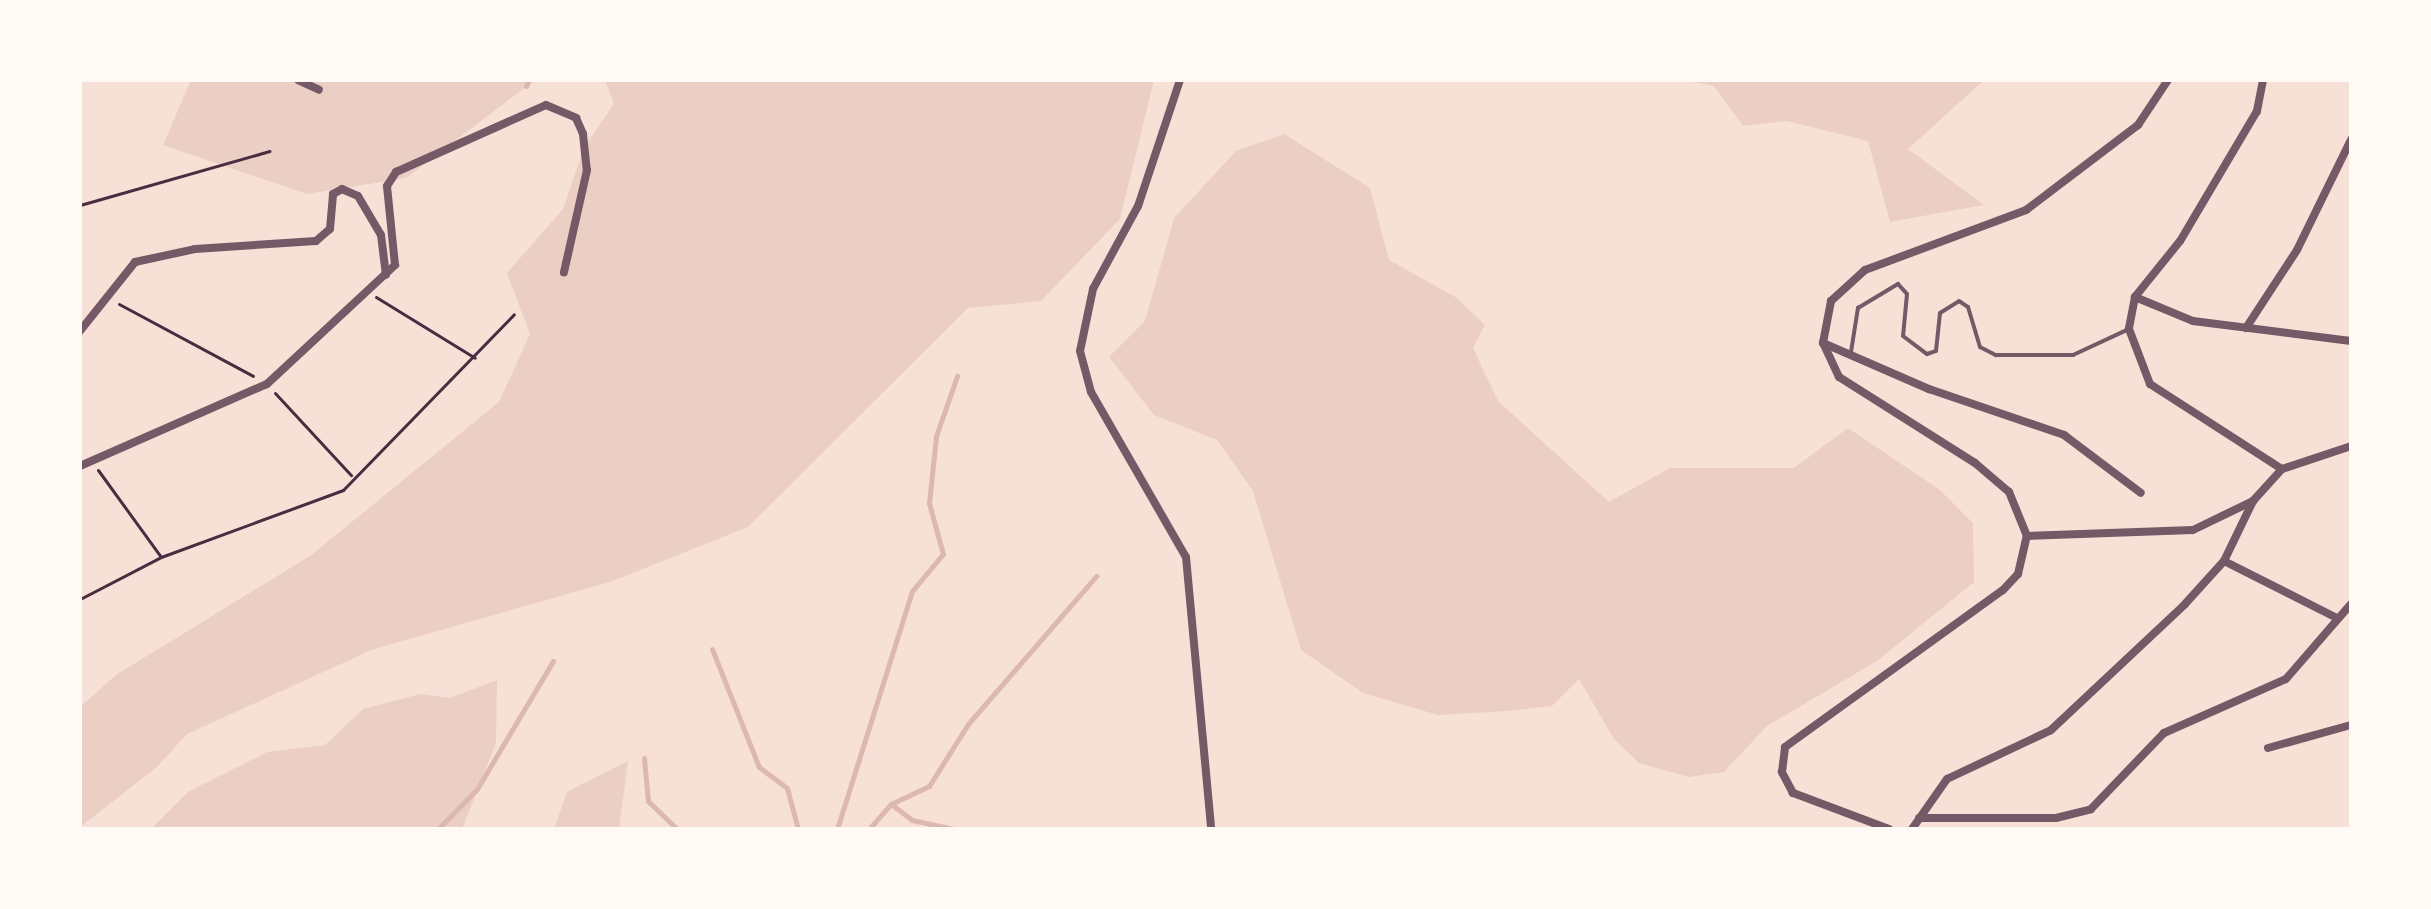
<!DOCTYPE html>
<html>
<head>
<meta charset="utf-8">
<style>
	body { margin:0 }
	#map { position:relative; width:2431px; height:909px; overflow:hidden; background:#f7e1d7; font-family:"Roboto Condensed",sans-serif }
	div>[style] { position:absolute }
	.green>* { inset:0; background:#ebcfc5 }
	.stream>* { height:5px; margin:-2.5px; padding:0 2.5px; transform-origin:2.5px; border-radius:2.5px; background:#dcb8b0 }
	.path>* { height:3px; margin:-1.5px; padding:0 1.5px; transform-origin:1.5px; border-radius:1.5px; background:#4a2c40 }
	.service>* { height:4px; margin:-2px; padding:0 2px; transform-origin:2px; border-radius:2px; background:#755966 }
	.minor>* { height:8px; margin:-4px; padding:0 4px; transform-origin:4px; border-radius:4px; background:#755966 }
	span { translate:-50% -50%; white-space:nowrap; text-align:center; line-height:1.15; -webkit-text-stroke:8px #fffaf5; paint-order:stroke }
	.frame { position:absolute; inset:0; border:82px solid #fffaf5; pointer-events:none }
</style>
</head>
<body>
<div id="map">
	<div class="green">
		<i style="clip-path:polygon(191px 80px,535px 80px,406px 178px,307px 194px,163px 145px)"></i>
		<i style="clip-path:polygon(605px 80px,1154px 80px,1120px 219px,1041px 301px,968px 308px,748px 527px,610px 582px,374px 649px,187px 734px,157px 767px,80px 827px,80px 707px,116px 675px,310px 556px,499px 402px,530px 334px,507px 273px,563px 209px,584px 147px,614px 104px)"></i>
		<i style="clip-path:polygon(1683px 80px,1984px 80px,1908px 149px,1984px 205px,1890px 222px,1868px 141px,1787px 121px,1743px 126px,1714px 86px)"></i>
		<i style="clip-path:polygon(1284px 134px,1370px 188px,1389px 260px,1457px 298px,1485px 325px,1473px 348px,1498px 401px,1609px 502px,1670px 468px,1794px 468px,1848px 428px,1940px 490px,1973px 523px,1974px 582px,1877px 661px,1767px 726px,1724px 772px,1689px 777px,1639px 763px,1614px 739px,1579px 679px,1552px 706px,1508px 711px,1438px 715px,1363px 693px,1301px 650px,1253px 491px,1217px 440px,1154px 415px,1109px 357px,1145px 321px,1174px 218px,1236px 151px)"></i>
		<i style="clip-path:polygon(497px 680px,496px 743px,462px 829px,151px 829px,189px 791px,267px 752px,325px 745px,363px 709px,420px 694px,450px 698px)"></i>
		<i style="clip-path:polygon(628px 761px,619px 829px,554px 829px,567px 792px)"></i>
	</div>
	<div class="stream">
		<i style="left:526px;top:86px;width:7px;rotate:-63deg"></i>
		<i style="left:712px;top:649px;width:127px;rotate:68.3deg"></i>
		<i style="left:759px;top:767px;width:35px;rotate:37deg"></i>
		<i style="left:787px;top:788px;width:42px;rotate:75deg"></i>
		<i style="left:644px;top:758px;width:43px;rotate:84.7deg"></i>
		<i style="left:648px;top:801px;width:40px;rotate:44deg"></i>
		<i style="left:891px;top:804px;width:26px;rotate:37deg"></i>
		<i style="left:912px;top:820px;width:43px;rotate:12.1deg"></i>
		<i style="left:438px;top:829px;width:56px;rotate:-45.7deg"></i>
		<i style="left:477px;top:789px;width:149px;rotate:-59.3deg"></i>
		<i style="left:837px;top:829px;width:250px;rotate:-72.5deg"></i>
		<i style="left:912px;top:591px;width:48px;rotate:-50deg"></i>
		<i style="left:943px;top:554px;width:53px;rotate:-105.4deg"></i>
		<i style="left:929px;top:503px;width:67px;rotate:-84deg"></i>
		<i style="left:936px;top:436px;width:64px;rotate:-70.7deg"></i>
		<i style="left:869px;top:829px;width:33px;rotate:-49deg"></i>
		<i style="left:891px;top:804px;width:42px;rotate:-25.3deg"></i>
		<i style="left:929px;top:786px;width:73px;rotate:-57.8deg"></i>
		<i style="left:968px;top:724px;width:196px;rotate:-49.1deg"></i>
		<i style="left:1025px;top:829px;width:4px"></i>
	</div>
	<div class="path">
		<i style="left:80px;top:205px;width:197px;rotate:-15.9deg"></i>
		<i style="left:376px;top:297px;width:116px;rotate:31.6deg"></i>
		<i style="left:119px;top:304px;width:152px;rotate:28.2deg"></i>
		<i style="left:275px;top:393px;width:112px;rotate:47.2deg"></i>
		<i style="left:98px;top:470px;width:107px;rotate:54.1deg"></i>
		<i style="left:80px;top:599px;width:91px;rotate:-27.4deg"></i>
		<i style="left:161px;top:557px;width:194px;rotate:-20.2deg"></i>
		<i style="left:343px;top:490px;width:245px;rotate:-45.8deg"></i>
	</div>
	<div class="service">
		<i style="left:1851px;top:352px;width:45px;rotate:-81deg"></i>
		<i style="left:1858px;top:308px;width:47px;rotate:-31deg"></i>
		<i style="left:1898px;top:284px;width:13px;rotate:48deg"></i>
		<i style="left:1907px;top:294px;width:42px;rotate:95.4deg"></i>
		<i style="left:1903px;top:336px;width:30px;rotate:37deg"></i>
		<i style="left:1927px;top:354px;width:9px;rotate:-18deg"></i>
		<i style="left:1936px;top:351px;width:38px;rotate:-84deg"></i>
		<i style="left:1940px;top:313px;width:22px;rotate:-32deg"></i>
		<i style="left:1959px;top:301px;width:11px;rotate:34deg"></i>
		<i style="left:1968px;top:307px;width:42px;rotate:73.3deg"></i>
		<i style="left:1980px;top:347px;width:18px;rotate:27deg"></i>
		<i style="left:1996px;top:355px;width:77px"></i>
		<i style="left:2073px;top:355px;width:62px;rotate:-24.9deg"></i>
	</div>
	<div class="minor">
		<i style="left:298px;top:80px;width:23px;rotate:25deg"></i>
		<i style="left:1180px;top:80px;width:133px;rotate:108.4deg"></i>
		<i style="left:1138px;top:206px;width:94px;rotate:118.5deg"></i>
		<i style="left:1093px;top:289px;width:63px;rotate:101.8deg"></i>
		<i style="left:1080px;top:351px;width:42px;rotate:75deg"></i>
		<i style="left:1091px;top:392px;width:190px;rotate:60.1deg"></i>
		<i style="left:1186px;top:557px;width:273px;rotate:84.7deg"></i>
		<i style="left:2263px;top:80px;width:32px;rotate:101deg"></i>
		<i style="left:2257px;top:111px;width:151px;rotate:120.6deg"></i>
		<i style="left:2180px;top:241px;width:72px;rotate:128.8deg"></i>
		<i style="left:2135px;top:297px;width:33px;rotate:101deg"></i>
		<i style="left:2129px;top:329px;width:59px;rotate:69.1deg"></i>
		<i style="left:2150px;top:384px;width:157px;rotate:32.8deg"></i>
		<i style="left:2135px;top:297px;width:63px;rotate:22.5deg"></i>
		<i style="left:2193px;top:321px;width:159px;rotate:7.2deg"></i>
		<i style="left:2246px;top:328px;width:93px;rotate:-56.8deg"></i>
		<i style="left:2297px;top:250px;width:123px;rotate:-63.9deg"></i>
		<i style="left:80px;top:331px;width:88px;rotate:-51.4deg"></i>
		<i style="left:135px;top:262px;width:61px;rotate:-12.2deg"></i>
		<i style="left:195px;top:249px;width:121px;rotate:-3.8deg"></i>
		<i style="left:316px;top:241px;width:18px;rotate:-41deg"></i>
		<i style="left:330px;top:229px;width:35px;rotate:-85deg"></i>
		<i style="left:333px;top:194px;width:10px;rotate:-29deg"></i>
		<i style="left:342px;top:189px;width:17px;rotate:24deg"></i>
		<i style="left:358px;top:196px;width:45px;rotate:59.5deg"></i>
		<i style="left:381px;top:235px;width:40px;rotate:82.9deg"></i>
		<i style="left:1823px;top:343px;width:116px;rotate:23.5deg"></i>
		<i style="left:1929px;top:389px;width:143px;rotate:18.8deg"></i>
		<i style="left:2064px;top:435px;width:96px;rotate:37deg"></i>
		<i style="left:80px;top:466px;width:204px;rotate:-23.7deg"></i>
		<i style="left:267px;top:384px;width:175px;rotate:-42.9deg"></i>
		<i style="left:395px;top:265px;width:79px;rotate:-95.8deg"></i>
		<i style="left:387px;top:186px;width:17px;rotate:-57deg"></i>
		<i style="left:396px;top:172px;width:164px;rotate:-24.1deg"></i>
		<i style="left:546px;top:105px;width:33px;rotate:23deg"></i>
		<i style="left:576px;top:118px;width:17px;rotate:66deg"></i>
		<i style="left:583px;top:134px;width:36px;rotate:84deg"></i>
		<i style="left:587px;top:170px;width:105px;rotate:102.7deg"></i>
		<i style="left:2027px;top:536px;width:166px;rotate:-2.1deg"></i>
		<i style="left:2193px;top:530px;width:67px;rotate:-25.8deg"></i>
		<i style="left:2253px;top:501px;width:43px;rotate:-47.8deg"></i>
		<i style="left:2282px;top:469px;width:73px;rotate:-18.4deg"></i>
		<i style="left:2224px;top:561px;width:127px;rotate:26.8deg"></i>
		<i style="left:2268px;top:748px;width:86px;rotate:-15.5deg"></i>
		<i style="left:1919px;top:818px;width:137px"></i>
		<i style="left:2056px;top:818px;width:36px;rotate:-14deg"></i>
		<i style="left:2091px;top:809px;width:105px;rotate:-46.2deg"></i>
		<i style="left:2164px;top:733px;width:133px;rotate:-23.9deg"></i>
		<i style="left:2286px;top:679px;width:99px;rotate:-49.1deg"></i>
		<i style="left:1889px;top:829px;width:103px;rotate:-159.4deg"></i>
		<i style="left:1793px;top:793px;width:24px;rotate:-118deg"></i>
		<i style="left:1782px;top:772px;width:25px;rotate:-83deg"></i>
		<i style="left:1785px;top:747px;width:269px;rotate:-35.8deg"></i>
		<i style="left:2003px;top:590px;width:22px;rotate:-47deg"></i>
		<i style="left:2018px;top:574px;width:39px;rotate:-77deg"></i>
		<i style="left:2027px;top:536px;width:48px;rotate:-112.2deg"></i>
		<i style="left:2009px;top:492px;width:45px;rotate:-139.5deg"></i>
		<i style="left:1975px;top:463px;width:161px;rotate:-147.7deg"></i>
		<i style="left:1839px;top:377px;width:38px;rotate:-115deg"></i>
		<i style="left:1823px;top:343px;width:43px;rotate:-79.2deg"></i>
		<i style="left:1831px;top:301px;width:46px;rotate:-42.4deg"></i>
		<i style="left:1865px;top:270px;width:172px;rotate:-20.4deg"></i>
		<i style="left:2026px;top:210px;width:141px;rotate:-37.2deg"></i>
		<i style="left:2138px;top:125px;width:54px;rotate:-56.3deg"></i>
		<i style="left:1912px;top:829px;width:61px;rotate:-55deg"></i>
		<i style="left:1947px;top:779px;width:115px;rotate:-25.2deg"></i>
		<i style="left:2051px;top:730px;width:184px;rotate:-43.2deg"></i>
		<i style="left:2185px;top:604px;width:58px;rotate:-47.8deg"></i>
		<i style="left:2224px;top:561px;width:67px;rotate:-64.2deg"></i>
	</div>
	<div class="frame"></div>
</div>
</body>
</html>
